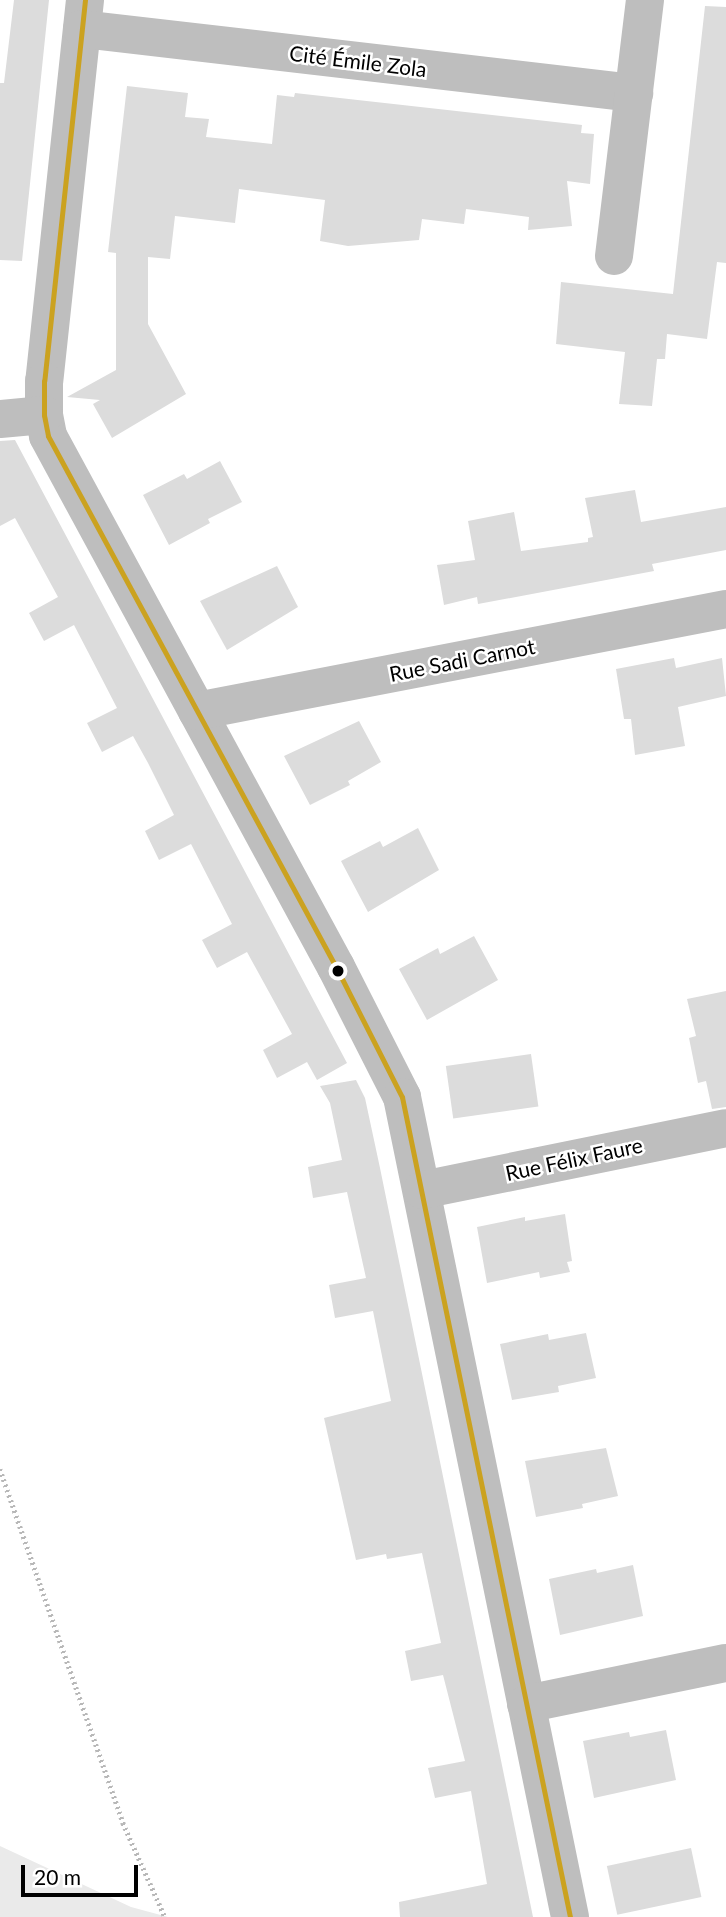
<!DOCTYPE html>
<html>
<head>
<meta charset="utf-8">
<style>
	body { margin:0 }
	#map { position:relative; width:726px; height:1917px; overflow:hidden; background:#fff; font-family:Lato,sans-serif }
	div>[style] { position:absolute }
	.green>* { inset:0; background:#eaeaea }
	.building>* { inset:0; background:#dcdcdc; transform-origin:0 0 }
	.path>* { height:4.5px; margin-top:-2.25px; transform-origin:0; background:repeating-linear-gradient(90deg,#b8b8b8 0 2px,transparent 0 5.5px) }
	.minor>* { height:38px; margin:-19px; padding:0 19px; transform-origin:19px; border-radius:19px; background:#bebebe }
	.bus-1>* { height:5px; margin:-2.5px; padding:0 2.5px; transform-origin:2.5px; border-radius:2.5px; background:#cba220 }
	.dots>* { width:19px; height:19px; translate:-50% -50%; box-sizing:border-box; border:4px solid #fff; border-radius:50% }
	span { translate:-50% -50%; white-space:nowrap; text-align:center; line-height:1.15; -webkit-text-stroke:5px #fff; paint-order:stroke }
	.street-label { font-size:21px; color:#000 }
	.scale { position:absolute; left:21px; top:1865px; width:117px; height:32px; box-sizing:border-box; border:4px solid #000; border-top:0; padding-left:9px; font-size:21px; line-height:24px; white-space:nowrap; color:#000; -webkit-text-stroke:5px #fff; paint-order:stroke }
</style>
</head>
<body>
<div id="map">
	<div class="green">
		<i style="clip-path:polygon(0 1846px,131px 1907px,168px 1917px,0 1917px)"></i>
	</div>
	<div class="building">
		<i style="clip-path:polygon(14px 0,49px 0,22px 261px,0 260px,0 83px,4px 83px)"></i>
		<i style="clip-path:polygon(705px 6px,726px 7px,726px 263px,717px 262px,707px 339px,667px 334px,665px 359px,657px 359px,652px 406px,619px 404px,625px 352px,556px 344px,561px 282px,673px 294px)"></i>
		<i style="clip-path:polygon(127px 86px,188px 93px,185px 117px,209px 119px,206px 137px,272px 144px,277px 95px,294px 97px,295px 93px,582px 125px,581px 133px,594px 134px,590px 184px,567px 181px,572px 226px,528px 230px,529px 217px,466px 209px,464px 224px,422px 219px,419px 240px,348px 246px,320px 241px,325px 200px,239px 189px,235px 223px,175px 216px,170px 259px,148px 257px,148px 324px,186px 394px,112px 438px,93px 404px,100px 400px,67px 397px,116px 370px,116px 253px,108px 252px)"></i>
		<i style="clip-path:polygon(15px 440px,347px 1063px,317px 1080px,307px 1062px,277px 1078px,263px 1050px,292px 1034px,247px 952px,217px 968px,210px 955px,202px 940px,232px 924px,191px 844px,159px 860px,145px 831px,174px 815px,148px 763px,133px 736px,102px 752px,87px 723px,117px 708px,101px 677px,74px 625px,44px 641px,29px 613px,58px 597px,15px 518px,0 526px,0 441px)"></i>
		<i style="clip-path:polygon(220px 461px,242px 502px,208px 519px,210px 523px,169px 545px,143px 495px,184px 474px,187px 479px)"></i>
		<i style="clip-path:polygon(635px 490px,641px 522px,726px 507px,726px 550px,652px 564px,654px 571px,478px 604px,477px 597px,444px 605px,437px 565px,475px 560px,468px 521px,514px 512px,521px 551px,588px 542px,588px 538px,593px 537px,585px 498px)"></i>
		<i style="clip-path:polygon(277px 566px,298px 607px,227px 650px,200px 601px)"></i>
		<i style="clip-path:polygon(674px 658px,676px 668px,722px 658px,726px 696px,678px 707px,685px 746px,635px 755px,631px 719px,624px 719px,616px 669px)"></i>
		<i style="clip-path:polygon(359px 721px,381px 762px,348px 781px,350px 785px,310px 805px,284px 756px)"></i>
		<i style="clip-path:polygon(418px 828px,439px 870px,368px 912px,341px 861px,380px 841px,383px 847px)"></i>
		<i style="clip-path:polygon(474px 936px,498px 980px,427px 1020px,399px 969px,438px 948px,440px 954px)"></i>
		<i style="clip-path:polygon(726px 991px,726px 1107px,712px 1109px,706px 1081px,698px 1083px,689px 1038px,696px 1036px,687px 999px)"></i>
		<i style="left:531px;top:1054px;width:53px;height:86px;rotate:82deg"></i>
		<i style="clip-path:polygon(356px 1080px,365px 1098px,380px 1168px,533px 1917px,400px 1917px,399px 1902px,487px 1884px,471px 1791px,435px 1798px,428px 1768px,465px 1761px,443px 1675px,411px 1681px,405px 1651px,441px 1643px,422px 1553px,387px 1559px,386px 1554px,356px 1560px,324px 1418px,391px 1401px,373px 1311px,335px 1318px,329px 1285px,366px 1278px,347px 1192px,313px 1198px,308px 1167px,342px 1160px,330px 1103px,320px 1086px)"></i>
		<i style="clip-path:polygon(565px 1214px,572px 1261px,567px 1262px,570px 1272px,540px 1278px,539px 1272px,487px 1283px,477px 1227px,525px 1217px,525px 1221px)"></i>
		<i style="clip-path:polygon(586px 1333px,596px 1378px,558px 1386px,559px 1392px,512px 1400px,500px 1344px,548px 1334px,549px 1340px)"></i>
		<i style="clip-path:polygon(606px 1448px,618px 1496px,582px 1504px,583px 1508px,536px 1517px,525px 1461px)"></i>
		<i style="clip-path:polygon(633px 1565px,643px 1616px,560px 1635px,549px 1579px,596px 1569px,597px 1573px)"></i>
		<i style="clip-path:polygon(666px 1730px,676px 1780px,594px 1798px,583px 1741px,629px 1732px,630px 1737px)"></i>
		<i style="left:691px;top:1848px;width:50px;height:86px;rotate:78deg"></i>
	</div>
	<div class="path">
		<i style="left:0;top:1469px;width:375px;rotate:70.8deg"></i>
		<i style="left:123px;top:1823px;width:103px;rotate:65.9deg"></i>
	</div>
	<div class="minor">
		<i style="left:85px;top:0;width:383px;rotate:96.1deg"></i>
		<i style="left:44px;top:381px;width:34px;rotate:90deg"></i>
		<i style="left:44px;top:415px;width:21px;rotate:79deg"></i>
		<i style="left:48px;top:436px;width:604px;rotate:61.53deg"></i>
		<i style="left:336px;top:967px;width:146px;rotate:63.1deg"></i>
		<i style="left:402px;top:1097px;width:837px;rotate:78.42deg"></i>
		<i style="left:82px;top:29px;width:556px;rotate:6.61deg"></i>
		<i style="left:614px;top:256px;width:258px;rotate:-83.1deg"></i>
		<i style="left:0;top:419px;width:44px;rotate:-5.2deg"></i>
		<i style="left:197px;top:711px;width:539px;rotate:-10.91deg"></i>
		<i style="left:422px;top:1190px;width:310px;rotate:-11.5deg"></i>
		<i style="left:526px;top:1704px;width:204px;rotate:-11.6deg"></i>
	</div>
	<div class="bus-1">
		<i style="left:85px;top:0;width:383px;rotate:96.1deg"></i>
		<i style="left:44px;top:381px;width:34px;rotate:90deg"></i>
		<i style="left:44px;top:415px;width:21px;rotate:79deg"></i>
		<i style="left:48px;top:436px;width:604px;rotate:61.53deg"></i>
		<i style="left:336px;top:967px;width:146px;rotate:63.1deg"></i>
		<i style="left:402px;top:1097px;width:837px;rotate:78.42deg"></i>
	</div>
	<div class="dots">
		<i style="left:338px;top:971px;background:#000"></i>
	</div>
	<div class="street-label">
		<span style="left:358px;top:61px;rotate:7deg">Cité Émile Zola</span>
		<span style="left:462px;top:660px;rotate:-11deg">Rue Sadi Carnot</span>
		<span style="left:574px;top:1159px;rotate:-12deg">Rue Félix Faure</span>
	</div>
	<div class="scale">20 m</div>
</div>
</body>
</html>
